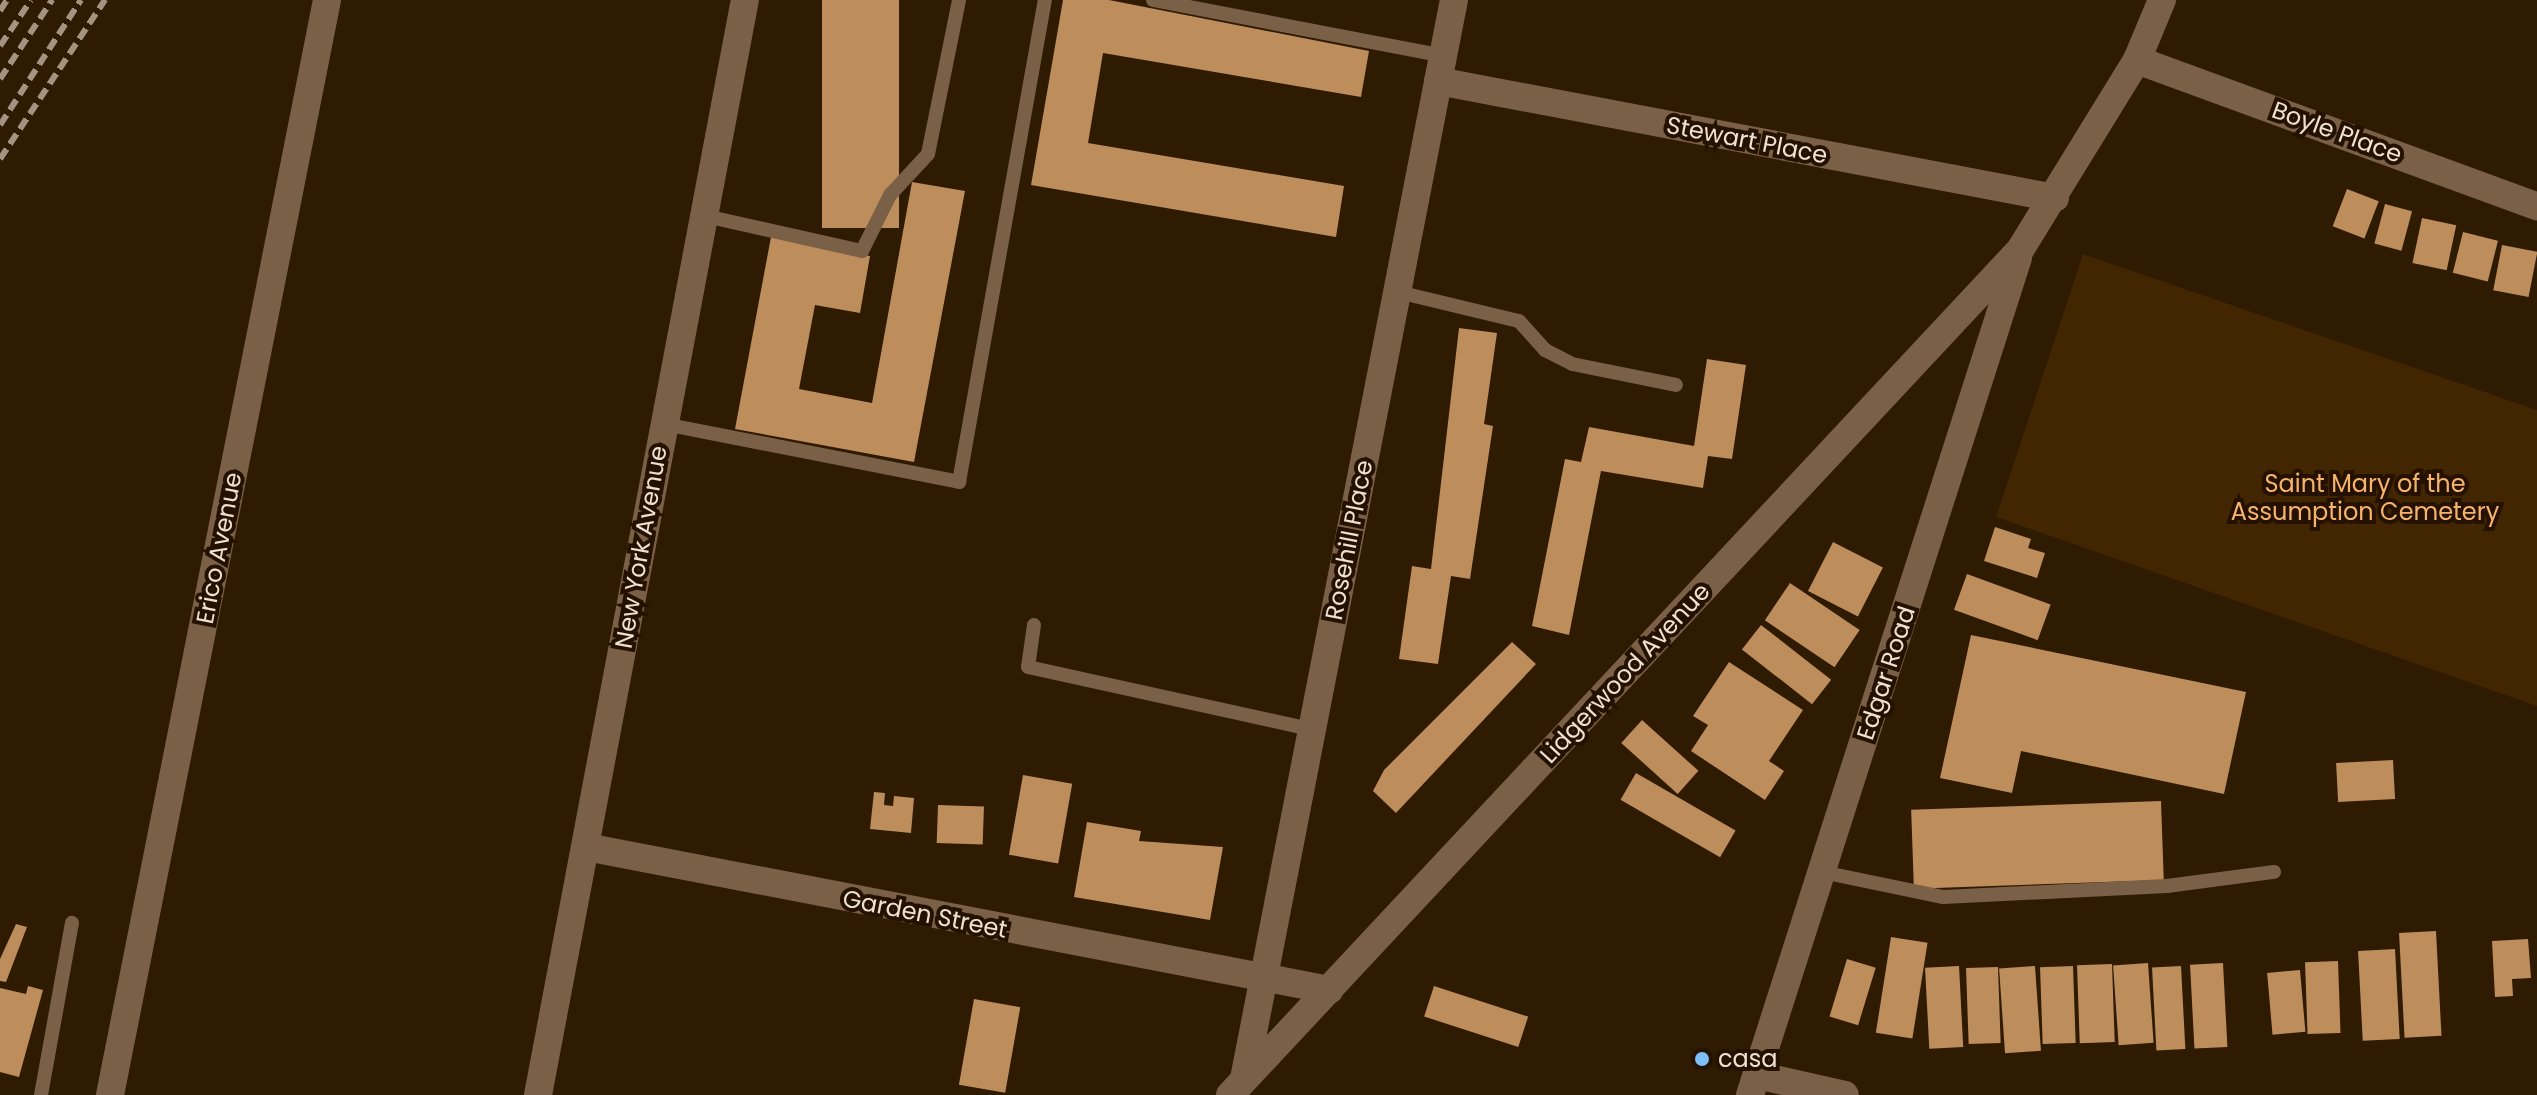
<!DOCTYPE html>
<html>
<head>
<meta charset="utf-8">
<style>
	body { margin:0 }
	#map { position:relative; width:2537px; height:1095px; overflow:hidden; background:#2f1a02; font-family:Poppins,sans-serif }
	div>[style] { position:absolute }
	.green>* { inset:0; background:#422501 }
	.building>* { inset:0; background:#bd8d5c; transform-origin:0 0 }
	.service>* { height:14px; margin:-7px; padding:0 7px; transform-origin:7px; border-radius:7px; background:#7a6047 }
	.minor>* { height:28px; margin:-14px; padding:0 14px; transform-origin:14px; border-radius:14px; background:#7a6047 }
	.rail>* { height:6px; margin-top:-3px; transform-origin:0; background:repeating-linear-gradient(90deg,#a59381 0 12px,transparent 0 18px) }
	.dots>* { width:22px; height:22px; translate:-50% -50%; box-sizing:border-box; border:4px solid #251100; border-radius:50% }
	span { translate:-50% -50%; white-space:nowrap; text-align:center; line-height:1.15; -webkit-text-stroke:8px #251100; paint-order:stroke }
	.street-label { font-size:24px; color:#efe0d2 }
	.park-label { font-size:24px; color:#f6b36c }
	.poi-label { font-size:24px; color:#efe0d2 }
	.left { translate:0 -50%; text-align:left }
</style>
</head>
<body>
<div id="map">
	<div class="green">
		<i style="clip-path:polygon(2083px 254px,2537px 410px,2537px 706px,1996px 517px)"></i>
	</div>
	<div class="building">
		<i style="left:822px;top:0;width:77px;height:228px"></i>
		<i style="clip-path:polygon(1063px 0,1109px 0,1369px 51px,1361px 97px,1103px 53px,1088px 143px,1344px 186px,1336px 237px,1031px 185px)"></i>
		<i style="clip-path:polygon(912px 182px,965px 191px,914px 462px,735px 429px,771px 237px,870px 256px,860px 313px,815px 305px,799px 389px,872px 403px)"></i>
		<i style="left:2347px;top:189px;width:34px;height:40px;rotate:21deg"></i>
		<i style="left:2385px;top:204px;width:28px;height:41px;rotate:15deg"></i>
		<i style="left:2422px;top:218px;width:35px;height:46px;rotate:12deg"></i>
		<i style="left:2463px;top:232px;width:36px;height:42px;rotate:14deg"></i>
		<i style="left:2502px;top:245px;width:36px;height:46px;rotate:11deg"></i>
		<i style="clip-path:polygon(1459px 328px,1497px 333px,1484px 424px,1493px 426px,1470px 579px,1451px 576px,1438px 664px,1399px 659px,1412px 566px,1431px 569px)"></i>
		<i style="clip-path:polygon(1707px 359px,1746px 365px,1732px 459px,1708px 456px,1703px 488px,1601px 471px,1569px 635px,1532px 626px,1565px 459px,1581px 462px,1589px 427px,1694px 446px)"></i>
		<i style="clip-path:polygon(1995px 527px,2031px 539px,2028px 548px,2045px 553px,2037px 578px,1984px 561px)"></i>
		<i style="left:1833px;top:542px;width:56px;height:55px;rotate:27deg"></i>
		<i style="left:1967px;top:574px;width:89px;height:38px;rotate:20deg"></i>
		<i style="left:1790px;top:583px;width:84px;height:45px;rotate:34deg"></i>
		<i style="left:1761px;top:625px;width:89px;height:31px;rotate:38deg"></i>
		<i style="clip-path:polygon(1971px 635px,2246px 692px,2224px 794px,2021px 751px,2012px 793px,1940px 778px)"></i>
		<i style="clip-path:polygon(1512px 642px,1536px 664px,1396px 813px,1373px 791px,1384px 770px)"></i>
		<i style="clip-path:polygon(1729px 662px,1803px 710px,1769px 761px,1784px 771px,1765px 800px,1691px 751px,1708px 725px,1693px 716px)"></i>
		<i style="left:1642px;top:720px;width:76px;height:31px;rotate:42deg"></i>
		<i style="left:2393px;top:760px;width:39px;height:57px;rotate:87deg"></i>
		<i style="left:1636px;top:773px;width:115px;height:31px;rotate:30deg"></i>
		<i style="left:1023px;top:775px;width:50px;height:81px;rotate:10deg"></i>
		<i style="clip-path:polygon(874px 792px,885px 793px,884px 805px,893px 806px,894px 796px,914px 798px,911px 833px,870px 829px)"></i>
		<i style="left:2161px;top:801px;width:79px;height:250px;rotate:88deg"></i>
		<i style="left:938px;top:805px;width:46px;height:38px;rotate:2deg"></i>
		<i style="clip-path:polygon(1087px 822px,1141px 831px,1139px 841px,1223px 847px,1210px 920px,1074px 897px)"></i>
		<i style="clip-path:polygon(16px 924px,27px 927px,6px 982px,0 981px,0 959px)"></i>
		<i style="left:2436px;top:931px;width:105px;height:37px;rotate:87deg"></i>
		<i style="left:1891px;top:937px;width:37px;height:97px;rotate:9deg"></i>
		<i style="clip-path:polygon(2528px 939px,2531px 978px,2512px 979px,2513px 996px,2495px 997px,2492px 941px)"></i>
		<i style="left:2395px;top:949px;width:90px;height:37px;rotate:87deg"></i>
		<i style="left:1847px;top:959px;width:30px;height:60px;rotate:17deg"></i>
		<i style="left:2338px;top:961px;width:72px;height:33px;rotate:88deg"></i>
		<i style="left:2148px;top:963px;width:80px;height:35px;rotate:86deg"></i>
		<i style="left:2223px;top:963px;width:84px;height:33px;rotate:87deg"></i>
		<i style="left:2112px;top:964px;width:78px;height:35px;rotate:88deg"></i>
		<i style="left:1959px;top:966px;width:81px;height:34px;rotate:87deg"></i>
		<i style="left:2035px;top:966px;width:85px;height:36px;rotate:86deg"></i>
		<i style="left:2073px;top:966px;width:77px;height:33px;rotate:88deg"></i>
		<i style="left:2181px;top:966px;width:83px;height:29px;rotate:87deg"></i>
		<i style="left:1998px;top:967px;width:76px;height:32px;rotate:88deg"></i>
		<i style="left:2300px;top:970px;width:62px;height:33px;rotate:85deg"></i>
		<i style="clip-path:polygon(28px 986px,43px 990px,19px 1077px,0 1072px,0 988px,26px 994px)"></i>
		<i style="left:1434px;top:986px;width:99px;height:32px;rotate:18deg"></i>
		<i style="left:974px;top:999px;width:47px;height:87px;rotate:10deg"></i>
	</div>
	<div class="service">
		<i style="left:1153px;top:0;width:296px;rotate:10.9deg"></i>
		<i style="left:701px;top:215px;width:165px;rotate:12.6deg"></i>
		<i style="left:862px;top:251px;width:63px;rotate:-63.4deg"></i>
		<i style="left:890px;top:195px;width:56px;rotate:-47.2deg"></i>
		<i style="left:928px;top:154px;width:157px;rotate:-78.6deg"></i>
		<i style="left:1398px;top:292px;width:124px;rotate:13.5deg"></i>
		<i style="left:1519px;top:321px;width:39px;rotate:48deg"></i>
		<i style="left:1545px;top:350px;width:30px;rotate:27deg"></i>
		<i style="left:1572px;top:364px;width:106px;rotate:11.4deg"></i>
		<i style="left:664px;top:424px;width:301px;rotate:11.1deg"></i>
		<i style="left:959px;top:482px;width:490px;rotate:-79.9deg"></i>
		<i style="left:1034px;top:625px;width:42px;rotate:98.1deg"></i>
		<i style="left:1028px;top:667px;width:289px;rotate:12.4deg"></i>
		<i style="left:1822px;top:872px;width:124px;rotate:11.7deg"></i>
		<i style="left:1943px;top:897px;width:224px;rotate:-2.8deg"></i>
		<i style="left:2167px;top:886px;width:108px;rotate:-7.5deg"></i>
		<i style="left:41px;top:1095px;width:175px;rotate:-79.8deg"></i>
	</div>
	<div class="minor">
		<i style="left:2137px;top:60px;width:426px;rotate:20.1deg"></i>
		<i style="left:1438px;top:81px;width:628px;rotate:10.74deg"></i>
		<i style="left:586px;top:847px;width:757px;rotate:10.89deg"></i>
		<i style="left:1757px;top:1075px;width:90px;rotate:12.8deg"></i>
		<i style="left:1244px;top:1079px;width:1099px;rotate:-78.99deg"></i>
		<i style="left:110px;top:1095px;width:1116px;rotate:-78.79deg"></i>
		<i style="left:538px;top:1095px;width:1114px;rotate:-79.3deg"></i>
		<i style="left:1230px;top:1095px;width:1157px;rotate:-46.93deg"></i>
		<i style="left:2020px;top:250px;width:223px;rotate:-58.4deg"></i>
		<i style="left:2137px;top:60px;width:65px;rotate:-67.4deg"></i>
		<i style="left:1750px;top:1095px;width:879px;rotate:-72.25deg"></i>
	</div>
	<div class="rail">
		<i style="left:0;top:11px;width:13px;rotate:-58deg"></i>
		<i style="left:0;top:46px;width:55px;rotate:-56deg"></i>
		<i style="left:0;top:79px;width:95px;rotate:-56.6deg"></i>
		<i style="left:0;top:125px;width:149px;rotate:-57.1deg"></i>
		<i style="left:0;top:159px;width:191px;rotate:-56.6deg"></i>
	</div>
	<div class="dots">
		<i style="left:1702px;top:1059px;background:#7cbef9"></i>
	</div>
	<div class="street-label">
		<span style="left:2337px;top:132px;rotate:20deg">Boyle Place</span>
		<span style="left:1747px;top:140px;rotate:11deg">Stewart Place</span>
		<span style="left:1349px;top:540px;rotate:-79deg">Rosehill Place</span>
		<span style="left:641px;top:547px;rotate:-80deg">New York Avenue</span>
		<span style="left:219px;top:548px;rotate:-79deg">Erico Avenue</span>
		<span style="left:1625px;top:673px;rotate:-47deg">Lidgerwood Avenue</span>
		<span style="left:1886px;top:673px;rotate:-72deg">Edgar Road</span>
		<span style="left:925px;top:914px;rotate:11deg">Garden Street</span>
	</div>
	<div class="park-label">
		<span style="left:2365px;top:498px">Saint Mary of the<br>Assumption Cemetery</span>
	</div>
	<div class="poi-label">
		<span class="left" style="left:1718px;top:1059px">casa</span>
	</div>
</div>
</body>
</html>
